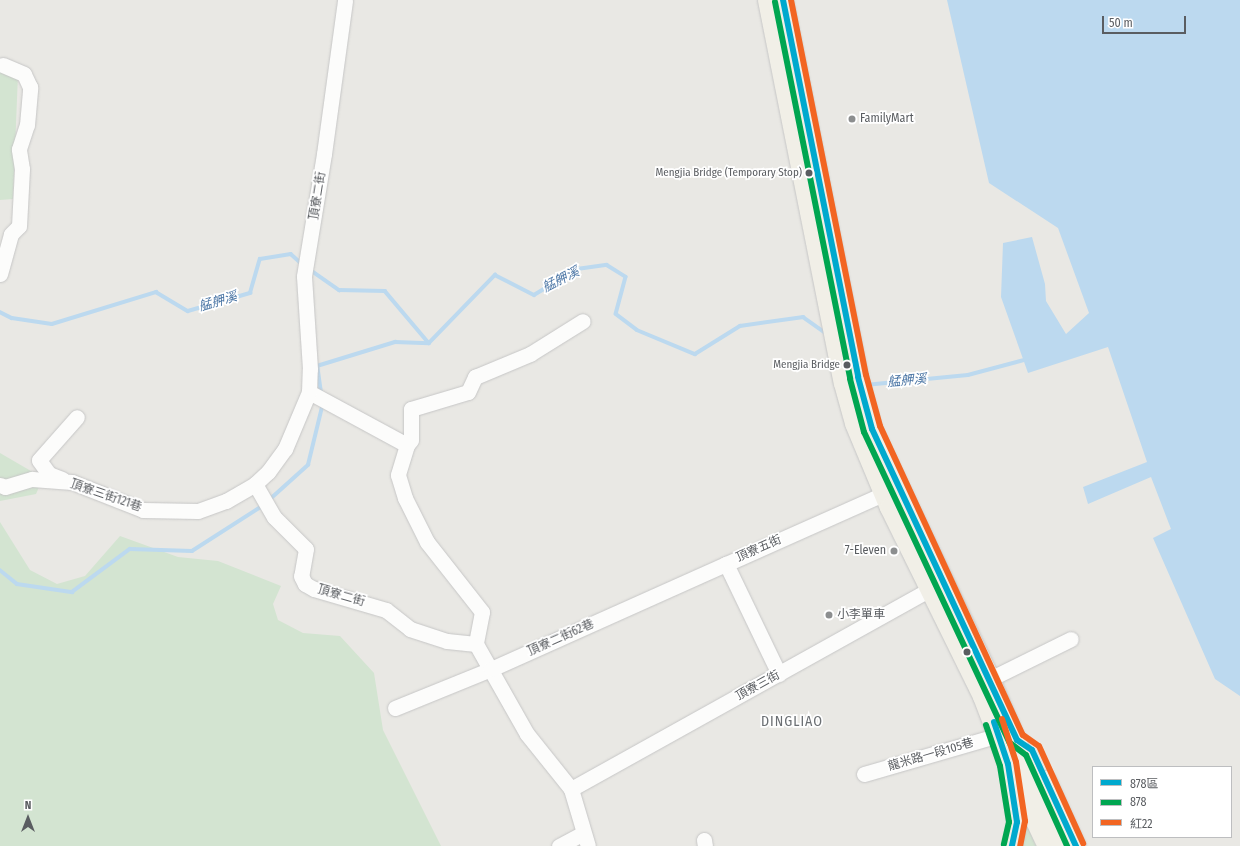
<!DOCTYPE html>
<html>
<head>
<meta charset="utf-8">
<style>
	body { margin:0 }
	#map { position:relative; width:1240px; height:846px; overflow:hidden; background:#e9e8e4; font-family:"Fira Sans Condensed","Noto Sans TC",sans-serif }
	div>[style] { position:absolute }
	.green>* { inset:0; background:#d3e4d1 }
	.water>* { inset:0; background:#bcd9ef }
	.stream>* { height:3.5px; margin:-1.75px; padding:0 1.75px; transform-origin:1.75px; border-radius:1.75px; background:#bcd9ef }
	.roads { filter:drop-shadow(0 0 1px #c6c6c6) drop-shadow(0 0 1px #c6c6c6) }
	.minor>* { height:15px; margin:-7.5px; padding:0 7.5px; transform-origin:7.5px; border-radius:7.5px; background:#fcfcfb }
	.major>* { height:19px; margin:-9.5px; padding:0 9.5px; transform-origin:9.5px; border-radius:9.5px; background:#f1efe7 }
	.bus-1>* { height:6px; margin:-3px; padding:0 3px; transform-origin:3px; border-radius:3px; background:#00a9ce }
	.bus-2>* { height:6px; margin:-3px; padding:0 3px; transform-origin:3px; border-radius:3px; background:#00a651 }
	.bus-3>* { height:6px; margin:-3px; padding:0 3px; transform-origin:3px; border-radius:3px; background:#f26522 }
	.dots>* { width:11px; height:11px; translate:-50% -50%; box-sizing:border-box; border:2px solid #fff; border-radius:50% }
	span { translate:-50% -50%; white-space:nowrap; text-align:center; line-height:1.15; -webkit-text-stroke:3.5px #fff; paint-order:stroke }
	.bus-label { font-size:11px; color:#5a5d61 }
	.right { translate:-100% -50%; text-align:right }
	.poi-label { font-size:12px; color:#5a5d61 }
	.left { translate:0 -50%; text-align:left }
	.street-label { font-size:12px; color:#5a5d61 }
	.water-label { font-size:13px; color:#4974a4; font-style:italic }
	.quarter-label { font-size:14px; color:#6b6f73; letter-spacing:1px }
	.legend { position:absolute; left:1092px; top:766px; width:140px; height:72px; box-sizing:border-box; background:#fff; border:1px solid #bdbec0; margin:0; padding:5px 7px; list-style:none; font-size:12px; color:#5a5d61 }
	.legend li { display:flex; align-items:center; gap:8px; height:20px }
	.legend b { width:20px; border:1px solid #bdbec0 }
	.north { position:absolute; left:8px; top:798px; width:40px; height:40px; -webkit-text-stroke:3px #fff; paint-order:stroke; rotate:0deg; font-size:11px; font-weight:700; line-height:16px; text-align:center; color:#5a5d61 }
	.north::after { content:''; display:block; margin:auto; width:14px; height:18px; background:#5a5d61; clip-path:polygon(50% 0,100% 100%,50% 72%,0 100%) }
	.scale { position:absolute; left:1102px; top:16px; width:84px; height:18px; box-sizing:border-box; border:2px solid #5a5d61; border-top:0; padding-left:5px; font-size:12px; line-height:14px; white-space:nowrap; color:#5a5d61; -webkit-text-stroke:3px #fff; paint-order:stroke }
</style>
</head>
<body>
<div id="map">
	<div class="green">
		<i style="clip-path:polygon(0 64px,18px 74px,13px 199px,0 200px)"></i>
		<i style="clip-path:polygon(0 453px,43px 478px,36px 494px,0 501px)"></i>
		<i style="clip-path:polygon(0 522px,30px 570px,57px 584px,85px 576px,120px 536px,178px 557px,218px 561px,281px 586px,273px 604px,278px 620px,303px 633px,340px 636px,374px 673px,383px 730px,441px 846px,0 846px)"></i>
		<i style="clip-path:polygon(1018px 800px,1029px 830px,1036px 846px,1018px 846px)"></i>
	</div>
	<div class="water">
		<i style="clip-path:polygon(947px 0,1240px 0,1240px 696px,1215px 679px,1153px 538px,1171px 529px,1151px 477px,1088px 504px,1083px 487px,1147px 462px,1108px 347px,1028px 373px,1001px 297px,1003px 243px,1032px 237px,1045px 284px,1046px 301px,1066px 334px,1089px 313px,1058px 228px,989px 183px)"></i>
	</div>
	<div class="stream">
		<i style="left:309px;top:269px;width:37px;rotate:35deg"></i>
		<i style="left:339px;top:290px;width:46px;rotate:1.2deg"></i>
		<i style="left:385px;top:291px;width:68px;rotate:49.8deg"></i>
		<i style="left:429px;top:343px;width:95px;rotate:-45.9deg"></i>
		<i style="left:495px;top:275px;width:44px;rotate:27.1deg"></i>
		<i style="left:534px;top:295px;width:50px;rotate:-31.2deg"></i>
		<i style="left:577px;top:269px;width:30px;rotate:-8deg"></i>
		<i style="left:607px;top:265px;width:22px;rotate:32deg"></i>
		<i style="left:626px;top:277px;width:38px;rotate:105deg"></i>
		<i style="left:616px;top:314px;width:26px;rotate:37deg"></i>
		<i style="left:637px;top:330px;width:63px;rotate:22.5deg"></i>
		<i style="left:695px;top:354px;width:53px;rotate:-31.9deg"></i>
		<i style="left:740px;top:326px;width:64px;rotate:-8.1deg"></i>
		<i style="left:803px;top:317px;width:28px;rotate:35deg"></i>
		<i style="left:0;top:312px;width:13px;rotate:27deg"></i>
		<i style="left:12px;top:318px;width:40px;rotate:8.5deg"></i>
		<i style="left:52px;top:324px;width:109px;rotate:-17.1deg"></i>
		<i style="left:156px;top:292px;width:37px;rotate:31deg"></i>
		<i style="left:188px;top:311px;width:65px;rotate:-16.2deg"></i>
		<i style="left:250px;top:293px;width:35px;rotate:-74deg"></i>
		<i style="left:260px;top:259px;width:31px;rotate:-9deg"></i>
		<i style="left:291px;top:254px;width:15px;rotate:42deg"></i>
		<i style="left:865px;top:385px;width:103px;rotate:-5.5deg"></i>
		<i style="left:968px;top:375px;width:62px;rotate:-14.9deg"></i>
		<i style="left:321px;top:393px;width:27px;rotate:-98deg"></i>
		<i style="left:317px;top:366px;width:82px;rotate:-17.1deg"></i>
		<i style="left:395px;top:342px;width:34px;rotate:2deg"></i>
		<i style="left:268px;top:501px;width:54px;rotate:-42deg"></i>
		<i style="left:308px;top:465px;width:64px;rotate:-76.4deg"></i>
		<i style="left:0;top:570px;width:22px;rotate:39deg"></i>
		<i style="left:17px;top:584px;width:56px;rotate:8.3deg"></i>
		<i style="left:72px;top:592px;width:72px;rotate:-36.6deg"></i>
		<i style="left:130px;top:549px;width:62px;rotate:1.8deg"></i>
		<i style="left:192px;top:551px;width:85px;rotate:-32.6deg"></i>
	</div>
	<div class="roads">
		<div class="minor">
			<i style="left:0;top:274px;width:41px;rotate:-74.6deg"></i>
			<i style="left:11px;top:234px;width:11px;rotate:-45deg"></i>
			<i style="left:19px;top:226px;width:57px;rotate:-87deg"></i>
			<i style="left:22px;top:169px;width:20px;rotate:-99deg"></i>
			<i style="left:19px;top:149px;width:25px;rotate:-72deg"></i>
			<i style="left:27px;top:125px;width:38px;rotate:-85deg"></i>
			<i style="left:30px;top:87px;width:14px;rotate:-115deg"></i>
			<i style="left:24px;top:74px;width:23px;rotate:-157deg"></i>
			<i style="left:309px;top:392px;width:111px;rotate:28.4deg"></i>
			<i style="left:407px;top:445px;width:31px;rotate:107deg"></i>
			<i style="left:398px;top:475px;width:24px;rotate:73deg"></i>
			<i style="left:405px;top:498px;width:49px;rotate:63.4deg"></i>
			<i style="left:427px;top:542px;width:89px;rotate:51.8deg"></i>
			<i style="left:482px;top:612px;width:33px;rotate:101deg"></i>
			<i style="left:476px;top:644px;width:103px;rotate:60.5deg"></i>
			<i style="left:527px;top:734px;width:70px;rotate:51.3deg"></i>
			<i style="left:571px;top:789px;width:59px;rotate:73.4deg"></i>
			<i style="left:407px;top:445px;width:6px;rotate:-51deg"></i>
			<i style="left:411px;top:440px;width:31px;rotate:-90deg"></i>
			<i style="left:411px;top:409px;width:59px;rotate:-16.6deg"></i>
			<i style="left:468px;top:392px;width:17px;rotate:-65deg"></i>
			<i style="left:475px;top:377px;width:60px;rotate:-22.7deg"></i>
			<i style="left:530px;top:354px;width:62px;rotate:-31.9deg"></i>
			<i style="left:62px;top:479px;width:14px;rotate:-159deg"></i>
			<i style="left:49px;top:474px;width:17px;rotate:-126deg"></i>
			<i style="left:39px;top:460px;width:57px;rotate:-48.5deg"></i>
			<i style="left:255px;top:484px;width:38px;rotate:60deg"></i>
			<i style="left:274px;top:517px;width:45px;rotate:45deg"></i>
			<i style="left:306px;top:549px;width:27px;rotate:100deg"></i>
			<i style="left:301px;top:576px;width:9px;rotate:63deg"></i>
			<i style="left:305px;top:584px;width:10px;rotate:29deg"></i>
			<i style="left:314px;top:589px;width:75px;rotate:16.3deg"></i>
			<i style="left:386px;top:610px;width:31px;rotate:38deg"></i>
			<i style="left:410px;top:629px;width:39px;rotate:18deg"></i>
			<i style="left:447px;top:641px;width:29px;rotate:6deg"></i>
			<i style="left:0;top:485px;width:5px;rotate:22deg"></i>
			<i style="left:5px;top:487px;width:28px;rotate:-17deg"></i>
			<i style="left:32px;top:479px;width:40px;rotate:4.3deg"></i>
			<i style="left:72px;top:482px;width:76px;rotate:21.5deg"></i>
			<i style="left:143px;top:510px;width:55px;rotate:1deg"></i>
			<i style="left:198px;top:511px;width:30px;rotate:-20deg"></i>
			<i style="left:226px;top:501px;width:34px;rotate:-30deg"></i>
			<i style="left:255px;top:484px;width:18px;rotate:-43deg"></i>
			<i style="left:268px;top:472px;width:29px;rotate:-54deg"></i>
			<i style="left:285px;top:449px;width:62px;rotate:-67.2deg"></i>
			<i style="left:309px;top:392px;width:23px;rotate:-88deg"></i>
			<i style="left:310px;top:369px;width:93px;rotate:-93.7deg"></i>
			<i style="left:304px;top:276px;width:124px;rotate:-80.7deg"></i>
			<i style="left:324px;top:154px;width:155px;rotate:-82.2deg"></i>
			<i style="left:779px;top:674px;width:122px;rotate:-115.7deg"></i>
			<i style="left:726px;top:564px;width:172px;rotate:-24deg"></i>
			<i style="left:990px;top:679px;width:90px;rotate:-26.3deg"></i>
			<i style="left:395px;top:708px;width:104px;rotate:-22.1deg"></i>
			<i style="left:491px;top:669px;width:257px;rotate:-24.1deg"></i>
			<i style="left:864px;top:774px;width:141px;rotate:-16.1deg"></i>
			<i style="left:571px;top:789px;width:421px;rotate:-29.1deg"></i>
			<i style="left:704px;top:840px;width:6px;rotate:81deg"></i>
			<i style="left:559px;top:846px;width:27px;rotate:-28deg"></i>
		</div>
		<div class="major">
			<i style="left:767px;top:0;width:390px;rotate:78.8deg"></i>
			<i style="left:843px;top:383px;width:41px;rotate:74.6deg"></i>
			<i style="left:854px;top:423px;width:91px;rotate:67.4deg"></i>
			<i style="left:889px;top:507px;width:211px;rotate:63.8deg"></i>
			<i style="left:982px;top:696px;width:73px;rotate:69.1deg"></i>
			<i style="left:1008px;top:764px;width:91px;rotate:64.6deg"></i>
			<i style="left:783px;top:0;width:384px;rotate:78.7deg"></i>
			<i style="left:858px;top:377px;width:54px;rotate:74.9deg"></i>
			<i style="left:872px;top:429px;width:276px;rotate:64.7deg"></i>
			<i style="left:990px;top:679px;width:181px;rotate:67deg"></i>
			<i style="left:1011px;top:779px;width:43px;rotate:82.1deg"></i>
			<i style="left:1017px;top:822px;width:25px;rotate:102deg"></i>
			<i style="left:1046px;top:780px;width:72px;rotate:65.6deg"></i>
		</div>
	</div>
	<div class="bus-1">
		<i style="left:783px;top:0;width:384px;rotate:78.7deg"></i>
		<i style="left:858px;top:377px;width:54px;rotate:74.9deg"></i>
		<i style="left:872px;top:429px;width:343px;rotate:65deg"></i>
		<i style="left:1017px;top:740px;width:18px;rotate:34deg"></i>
		<i style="left:1032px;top:750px;width:106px;rotate:65.4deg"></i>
		<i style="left:994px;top:722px;width:44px;rotate:71.6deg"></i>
		<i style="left:1008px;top:764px;width:59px;rotate:81.2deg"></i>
		<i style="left:1017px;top:822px;width:25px;rotate:102deg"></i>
	</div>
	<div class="bus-2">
		<i style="left:775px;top:2px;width:384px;rotate:78.7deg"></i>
		<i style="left:850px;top:379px;width:55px;rotate:75.2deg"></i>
		<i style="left:864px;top:432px;width:344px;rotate:64.9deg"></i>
		<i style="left:1010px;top:743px;width:20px;rotate:37deg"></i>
		<i style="left:1026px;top:755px;width:100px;rotate:65.7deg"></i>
		<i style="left:986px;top:725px;width:43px;rotate:71.1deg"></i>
		<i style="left:1000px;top:766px;width:57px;rotate:80.9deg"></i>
		<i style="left:1009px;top:822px;width:23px;rotate:103deg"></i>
	</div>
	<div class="bus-3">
		<i style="left:791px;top:0;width:382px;rotate:78.7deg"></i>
		<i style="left:866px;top:375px;width:53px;rotate:74.6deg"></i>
		<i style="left:880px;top:426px;width:340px;rotate:65.2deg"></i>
		<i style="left:1023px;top:735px;width:19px;rotate:35deg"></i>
		<i style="left:1039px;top:746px;width:107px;rotate:65.6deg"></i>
		<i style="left:1002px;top:719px;width:45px;rotate:72deg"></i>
		<i style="left:1016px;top:762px;width:60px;rotate:81.3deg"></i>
		<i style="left:1025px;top:821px;width:25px;rotate:101deg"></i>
	</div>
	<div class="dots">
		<i style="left:852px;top:119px;background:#8c8e8f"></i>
		<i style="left:809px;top:173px;background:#5a5d61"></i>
		<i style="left:847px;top:365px;background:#5a5d61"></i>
		<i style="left:894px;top:551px;background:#8c8e8f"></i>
		<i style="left:829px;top:615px;background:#8c8e8f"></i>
		<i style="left:967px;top:652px;background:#5a5d61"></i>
	</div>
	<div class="bus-label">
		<span class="right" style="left:802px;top:173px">Mengjia Bridge (Temporary Stop)</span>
		<span class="right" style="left:840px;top:365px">Mengjia Bridge</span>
	</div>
	<div class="poi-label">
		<span class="left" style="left:860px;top:119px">FamilyMart</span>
		<span class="right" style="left:886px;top:551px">7-Eleven</span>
		<span class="left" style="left:837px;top:615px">小李單車</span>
	</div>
	<div class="street-label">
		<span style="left:318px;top:196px;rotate:-81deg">頂寮二街</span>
		<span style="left:106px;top:496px;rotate:19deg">頂寮三街121巷</span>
		<span style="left:759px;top:549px;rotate:-24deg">頂寮五街</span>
		<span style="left:341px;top:596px;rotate:16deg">頂寮二街</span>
		<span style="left:561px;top:638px;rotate:-24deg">頂寮二街62巷</span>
		<span style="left:758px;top:686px;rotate:-29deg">頂寮三街</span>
		<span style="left:931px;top:755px;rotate:-16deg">龍米路一段105巷</span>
	</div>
	<div class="water-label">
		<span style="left:561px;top:280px;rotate:-27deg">艋舺溪</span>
		<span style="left:218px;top:302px;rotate:-16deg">艋舺溪</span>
		<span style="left:907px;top:381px;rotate:-5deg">艋舺溪</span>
	</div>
	<div class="quarter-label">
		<span style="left:792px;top:722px">DINGLIAO</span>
	</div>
	<ul class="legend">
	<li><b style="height:5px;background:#00a9ce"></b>878區</li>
	<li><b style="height:5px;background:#00a651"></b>878</li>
	<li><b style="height:5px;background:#f26522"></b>紅22</li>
	</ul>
	<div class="north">N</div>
	<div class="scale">50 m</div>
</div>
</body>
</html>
